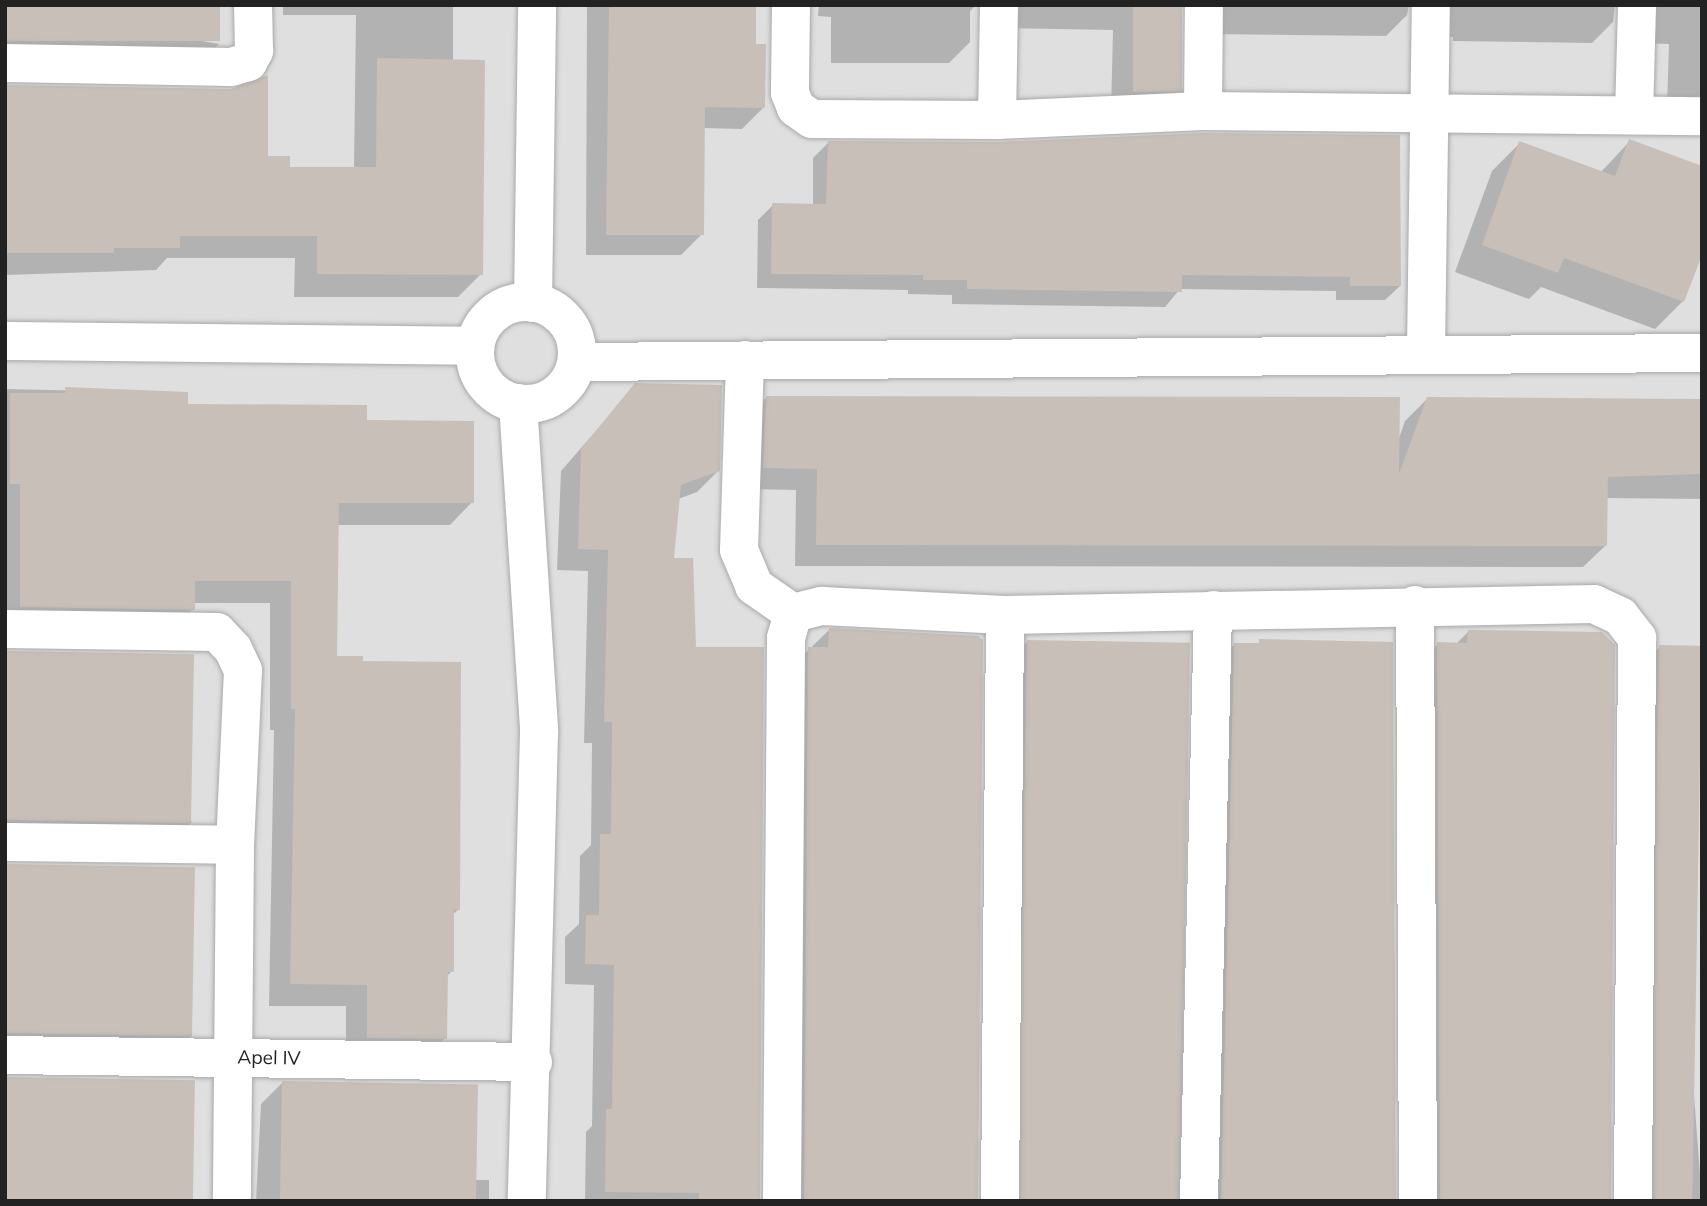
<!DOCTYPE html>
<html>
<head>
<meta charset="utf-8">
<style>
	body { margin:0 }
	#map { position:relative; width:1707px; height:1206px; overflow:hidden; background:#f2efe9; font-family:Mulish,sans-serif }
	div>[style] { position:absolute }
	.residential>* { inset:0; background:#e0dfdf; transform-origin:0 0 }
	.shadow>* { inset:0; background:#0003 }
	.building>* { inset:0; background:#c7bfb8; transform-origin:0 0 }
	.roads { filter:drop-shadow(0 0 2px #a9a9a9) drop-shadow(0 0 2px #a9a9a9) }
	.minor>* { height:38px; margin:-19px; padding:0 19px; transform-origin:19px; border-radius:19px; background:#fff }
	.minor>.ring { margin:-19px; padding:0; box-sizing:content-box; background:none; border:38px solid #fff; border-radius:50% }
	span { translate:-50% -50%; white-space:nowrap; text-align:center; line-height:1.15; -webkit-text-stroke:6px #fff; paint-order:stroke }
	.street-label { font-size:19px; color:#222 }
	.frame { position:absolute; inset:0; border:7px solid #222; pointer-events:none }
</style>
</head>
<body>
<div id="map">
	<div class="residential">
		<i style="left:5px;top:5px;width:1697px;height:1196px"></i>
	</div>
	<div class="shadow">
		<i style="clip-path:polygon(5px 5px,219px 44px,196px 67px,5px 64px)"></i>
		<i style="clip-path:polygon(283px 5px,453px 5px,453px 61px,481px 274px,458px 297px,294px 297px,295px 258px,167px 258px,156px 270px,5px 275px,5px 87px,267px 158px,289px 168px,354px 169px,356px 15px,283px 15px)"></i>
		<i style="clip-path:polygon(587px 5px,755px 5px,754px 46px,763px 108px,742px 129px,703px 128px,702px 234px,681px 255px,586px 255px)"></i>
		<i style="clip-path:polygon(819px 5px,976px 5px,970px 11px,970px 42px,949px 63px,831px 63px,831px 17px,818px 16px)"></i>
		<i style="clip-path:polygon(982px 5px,1409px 5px,1407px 15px,1386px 36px,1205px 34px,1195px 7px,1180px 7px,1180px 89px,1159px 110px,1111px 112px,1113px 30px,1000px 28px)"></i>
		<i style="clip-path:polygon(1413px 5px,1615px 5px,1613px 22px,1592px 43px,1453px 41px,1453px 37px,1432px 37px)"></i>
		<i style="clip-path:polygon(1620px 5px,1702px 5px,1702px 106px,1667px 106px,1669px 44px,1638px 43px)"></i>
		<i style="clip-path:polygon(1629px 142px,1683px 301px,1655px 329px,1541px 287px,1529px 299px,1455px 272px,1492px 171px,1520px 143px,1601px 172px)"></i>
		<i style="clip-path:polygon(828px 143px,1400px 286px,1385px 300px,1336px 300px,1336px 291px,1180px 289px,1165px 307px,952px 304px,952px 295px,908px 294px,908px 290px,757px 288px,758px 220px,773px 205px,813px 206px,813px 158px)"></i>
		<i style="clip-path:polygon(636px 385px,718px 471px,697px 492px,678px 499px,672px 559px,694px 649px,758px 1201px,585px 1201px,586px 1132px,592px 1126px,594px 985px,565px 984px,565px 937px,579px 924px,580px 856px,591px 845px,592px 743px,584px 743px,588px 571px,557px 570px,561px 471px)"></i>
		<i style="clip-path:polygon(5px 389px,187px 393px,186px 406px,365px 422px,472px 502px,450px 525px,337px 525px,336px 658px,362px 663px,458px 910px,452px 915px,452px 971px,446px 977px,445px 1038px,423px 1060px,346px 1059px,346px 1006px,269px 1006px,274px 730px,270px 730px,270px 603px,193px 603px,193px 609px,171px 631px,5px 629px)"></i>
		<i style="clip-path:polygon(766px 398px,1398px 441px,1405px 421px,1427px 399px,1702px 400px,1702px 499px,1606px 498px,1605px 546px,1583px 567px,795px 566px,796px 490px,742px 489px,745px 420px)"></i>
		<i style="clip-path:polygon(829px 630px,976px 1201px,784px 1201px,788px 670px)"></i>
		<i style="clip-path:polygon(1468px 632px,1609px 1201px,1419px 1201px,1416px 666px,1438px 644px,1456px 644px)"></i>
		<i style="clip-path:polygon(1027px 642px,1175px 1201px,1002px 1201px,1006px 663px)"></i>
		<i style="clip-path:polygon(1235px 644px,1394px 1201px,1200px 1201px,1213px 666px)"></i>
		<i style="clip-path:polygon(1660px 647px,1702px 1201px,1634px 1201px,1638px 669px)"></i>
		<i style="clip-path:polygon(5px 653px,192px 822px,170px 844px,5px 842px)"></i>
		<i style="clip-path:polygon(5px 866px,192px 1035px,170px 1057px,5px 1055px)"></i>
		<i style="clip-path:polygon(283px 1082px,477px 1180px,489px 1180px,489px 1201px,256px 1201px,261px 1104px)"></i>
	</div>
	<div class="building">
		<i style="left:5px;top:5px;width:215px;height:36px"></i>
		<i style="clip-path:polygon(609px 5px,756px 5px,756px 44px,766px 44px,765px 108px,705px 107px,704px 235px,606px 235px)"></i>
		<i style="left:1133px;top:5px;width:49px;height:87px"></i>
		<i style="clip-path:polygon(377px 58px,485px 60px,483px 275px,317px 274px,317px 236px,180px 236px,180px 248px,114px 248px,114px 253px,5px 253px,5px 85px,231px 89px,268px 75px,268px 156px,290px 156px,290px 167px,376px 167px)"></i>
		<i style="clip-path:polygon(1203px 133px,1400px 135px,1401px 286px,1350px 286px,1350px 277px,1182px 275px,1182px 292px,967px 289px,967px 280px,923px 280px,923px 275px,771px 274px,772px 203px,826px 204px,828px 141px,998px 142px)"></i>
		<i style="clip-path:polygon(1629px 139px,1702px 166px,1702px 255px,1684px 302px,1564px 258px,1558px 273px,1482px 245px,1519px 141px,1615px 176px)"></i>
		<i style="clip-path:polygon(635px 383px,722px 385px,720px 471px,681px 485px,674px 558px,693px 558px,696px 647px,764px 647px,760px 1201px,699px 1201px,699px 1193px,605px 1192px,606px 1109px,612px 1109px,614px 965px,585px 964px,586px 915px,599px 915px,600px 834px,611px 834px,612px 722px,604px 722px,608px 550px,578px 549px,581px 449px)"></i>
		<i style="clip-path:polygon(65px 387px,188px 392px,188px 404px,367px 405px,367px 420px,474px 421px,474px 503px,339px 503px,337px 656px,363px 656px,363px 661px,461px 662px,460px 910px,454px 910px,454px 972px,448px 972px,447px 1039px,367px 1038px,367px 985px,290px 984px,295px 709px,291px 709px,291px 581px,195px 581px,195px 610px,20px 607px,20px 484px,10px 484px,10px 393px,65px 393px)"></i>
		<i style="clip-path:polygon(766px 396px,1400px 397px,1399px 474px,1427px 397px,1702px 399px,1702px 474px,1608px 477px,1607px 546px,816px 545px,817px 469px,763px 468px)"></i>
		<i style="clip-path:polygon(829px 628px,978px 636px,983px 640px,978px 1201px,804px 1201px,808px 647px,828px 647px)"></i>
		<i style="clip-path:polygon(1468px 630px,1602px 632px,1615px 645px,1611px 1201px,1440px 1201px,1437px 642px,1467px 643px)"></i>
		<i style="clip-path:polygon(1259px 639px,1393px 642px,1396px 1201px,1221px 1201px,1234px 643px,1259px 643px)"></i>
		<i style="left:1027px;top:640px;width:163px;height:561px;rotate:1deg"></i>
		<i style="left:1659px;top:645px;width:43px;height:556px;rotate:1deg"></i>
		<i style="left:5px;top:651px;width:189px;height:169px;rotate:1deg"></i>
		<i style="left:5px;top:864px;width:190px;height:169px;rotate:1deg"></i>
		<i style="left:5px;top:1077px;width:190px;height:124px;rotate:1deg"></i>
		<i style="left:282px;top:1081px;width:196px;height:120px;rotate:1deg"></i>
	</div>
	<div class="roads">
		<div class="minor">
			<i style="left:791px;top:5px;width:88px;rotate:90.7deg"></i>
			<i style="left:790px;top:93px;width:16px;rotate:68deg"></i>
			<i style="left:796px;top:108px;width:19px;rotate:35deg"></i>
			<i style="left:812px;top:119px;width:185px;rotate:0.3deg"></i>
			<i style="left:997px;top:120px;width:206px;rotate:-2.5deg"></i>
			<i style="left:1203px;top:111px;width:499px;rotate:0.6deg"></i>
			<i style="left:5px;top:63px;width:226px;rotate:1deg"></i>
			<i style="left:231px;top:67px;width:18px;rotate:-16deg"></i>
			<i style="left:248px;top:62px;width:13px;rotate:-61deg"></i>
			<i style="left:254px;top:51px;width:46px;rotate:-91.2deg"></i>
			<i style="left:1203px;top:111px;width:106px;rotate:-89.5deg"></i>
			<i style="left:1634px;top:114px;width:109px;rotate:-88.4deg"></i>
			<i style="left:997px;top:120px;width:115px;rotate:-89deg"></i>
			<i class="ring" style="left:475px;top:302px;width:64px;height:64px"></i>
			<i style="left:533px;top:303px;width:298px;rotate:-89.2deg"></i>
			<i style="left:5px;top:341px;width:470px;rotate:0.6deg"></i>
			<i style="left:1426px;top:351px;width:346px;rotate:-89.2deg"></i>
			<i style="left:745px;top:360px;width:190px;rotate:91.8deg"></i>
			<i style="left:739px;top:550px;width:39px;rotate:67deg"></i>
			<i style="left:754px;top:586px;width:47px;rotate:34.7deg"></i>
			<i style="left:577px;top:362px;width:1125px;rotate:-0.46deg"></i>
			<i style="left:518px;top:403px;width:330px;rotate:86.3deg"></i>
			<i style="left:539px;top:732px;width:469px;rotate:91.5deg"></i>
			<i style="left:1415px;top:605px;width:596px;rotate:89.71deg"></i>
			<i style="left:5px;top:629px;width:212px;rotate:0.8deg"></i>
			<i style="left:217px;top:632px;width:23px;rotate:47deg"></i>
			<i style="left:233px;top:649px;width:23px;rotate:65deg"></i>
			<i style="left:243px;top:670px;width:175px;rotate:92.6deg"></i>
			<i style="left:235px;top:845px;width:356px;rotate:90.5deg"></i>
			<i style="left:5px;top:842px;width:230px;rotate:0.7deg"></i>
			<i style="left:5px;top:1055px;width:528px;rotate:0.76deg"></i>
			<i style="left:782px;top:1201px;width:563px;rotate:-89.59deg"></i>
			<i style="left:786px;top:638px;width:26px;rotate:-74deg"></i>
			<i style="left:793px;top:613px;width:30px;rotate:-14deg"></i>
			<i style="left:822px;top:606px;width:183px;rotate:2.8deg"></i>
			<i style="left:1005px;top:615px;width:589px;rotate:-1.07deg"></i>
			<i style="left:1594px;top:604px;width:29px;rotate:25deg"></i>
			<i style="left:1620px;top:616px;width:28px;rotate:52deg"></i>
			<i style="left:1637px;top:638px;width:563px;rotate:90.41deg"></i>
			<i style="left:1000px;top:1201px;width:586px;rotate:-89.51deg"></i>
			<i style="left:1199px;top:1201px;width:591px;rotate:-88.64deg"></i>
		</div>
	</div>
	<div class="street-label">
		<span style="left:269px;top:1058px;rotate:1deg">Apel IV</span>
	</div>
	<div class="frame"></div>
</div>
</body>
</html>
